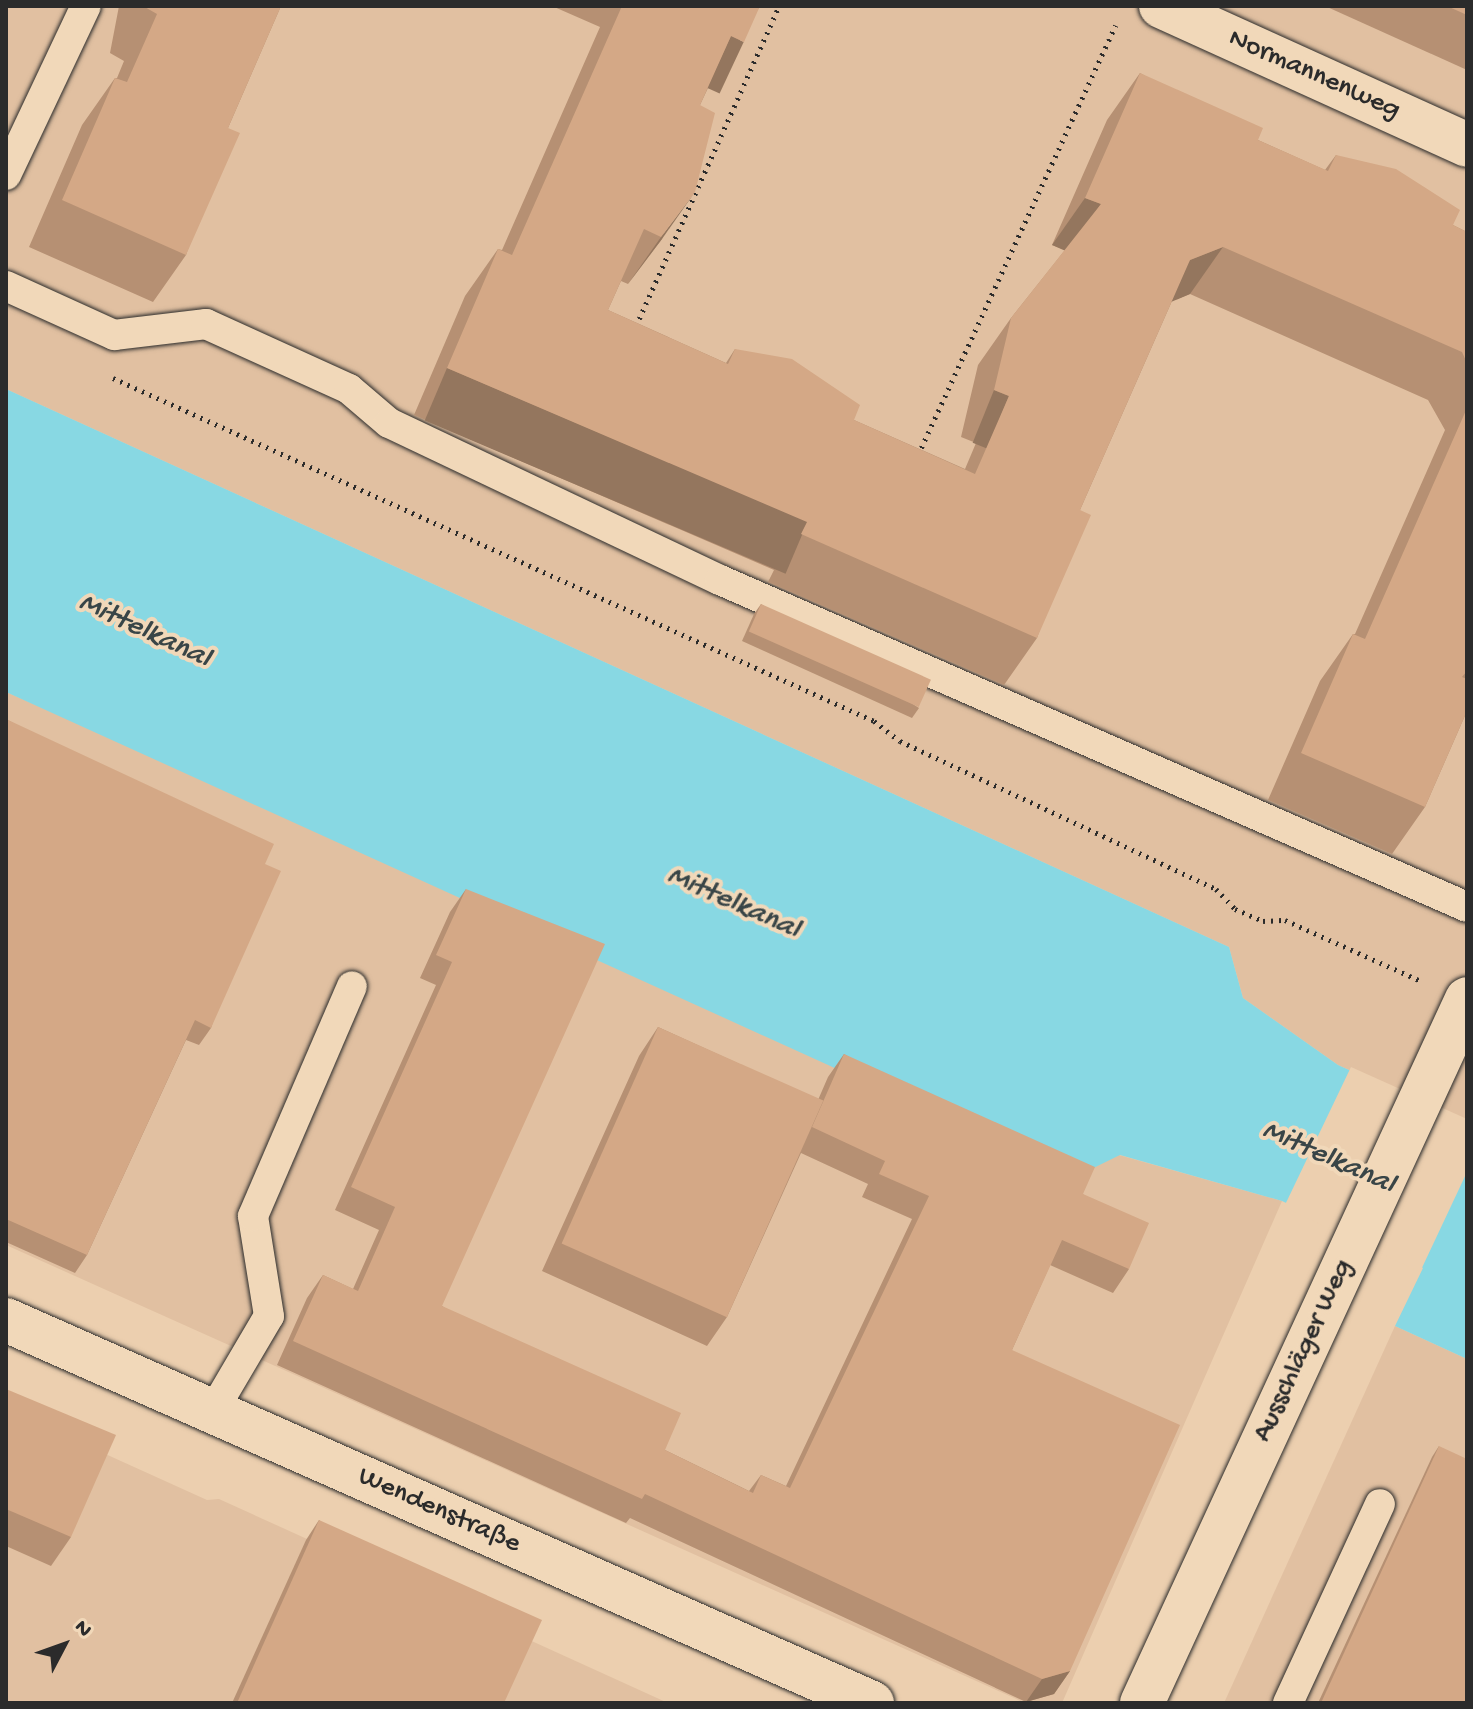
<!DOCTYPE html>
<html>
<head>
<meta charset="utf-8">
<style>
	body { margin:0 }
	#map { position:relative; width:1473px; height:1709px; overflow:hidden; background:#eccfaf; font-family:"Gochi Hand",sans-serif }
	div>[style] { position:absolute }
	.built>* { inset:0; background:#e1c0a1 }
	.water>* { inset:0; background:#88d8e3 }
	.pier>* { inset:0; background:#eccfaf }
	.path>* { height:5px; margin-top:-2.5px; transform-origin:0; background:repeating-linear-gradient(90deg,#2b2b2b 0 2px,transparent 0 8px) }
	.roads { filter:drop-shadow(0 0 2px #2b2b2b) drop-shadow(0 0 2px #2b2b2b) }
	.lane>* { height:30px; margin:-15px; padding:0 15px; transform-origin:15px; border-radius:15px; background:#f1d8b9 }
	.street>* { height:44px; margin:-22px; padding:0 22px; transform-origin:22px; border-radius:22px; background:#f1d8b9 }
	.secondary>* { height:44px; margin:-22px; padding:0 22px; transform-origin:22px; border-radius:22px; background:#f1d8b9 }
	.wall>* { inset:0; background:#b69073 }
	.shaded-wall>* { inset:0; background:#94765e; transform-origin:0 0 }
	.building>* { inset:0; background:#d4a886; transform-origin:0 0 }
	span { translate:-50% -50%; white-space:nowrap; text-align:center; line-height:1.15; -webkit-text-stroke:8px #f1d8b9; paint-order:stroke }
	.street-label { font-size:28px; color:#2b2b2b }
	.water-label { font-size:30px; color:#394547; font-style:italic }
	.frame { position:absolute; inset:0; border:8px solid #2b2b2b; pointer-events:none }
	.north { position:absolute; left:24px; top:1605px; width:80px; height:80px; -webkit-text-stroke:6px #f1d8b9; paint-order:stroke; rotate:49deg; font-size:22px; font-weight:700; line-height:32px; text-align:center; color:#2b2b2b }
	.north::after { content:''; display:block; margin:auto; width:28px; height:36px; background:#2b2b2b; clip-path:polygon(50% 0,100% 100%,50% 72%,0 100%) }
</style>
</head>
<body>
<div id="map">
	<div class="built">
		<i style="clip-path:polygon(6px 6px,1467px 6px,1467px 1123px,1338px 1065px,1243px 998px,1229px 947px,6px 389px)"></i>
		<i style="clip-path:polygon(6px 692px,312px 825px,1119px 1155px,1282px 1201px,1062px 1703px,1025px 1703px,6px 1245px)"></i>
		<i style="clip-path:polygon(1395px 1326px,1467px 1359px,1467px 1703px,1224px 1703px)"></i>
		<i style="clip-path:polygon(6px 1409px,207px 1500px,219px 1499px,668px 1703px,6px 1703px)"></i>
	</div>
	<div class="water">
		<i style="clip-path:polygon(6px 389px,1229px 947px,1243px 998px,1338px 1065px,1467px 1123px,1467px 1359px,1395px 1326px,1423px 1268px,1282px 1201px,1120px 1155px,1075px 1177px,6px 692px)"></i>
	</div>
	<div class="pier">
		<i style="clip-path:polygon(1351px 1067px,1467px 1119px,1467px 1172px,1420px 1272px,1284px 1207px)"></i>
	</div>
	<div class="path">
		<i style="left:636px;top:326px;width:350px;rotate:-65.9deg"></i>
		<i style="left:113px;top:378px;width:835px;rotate:24.26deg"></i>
		<i style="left:874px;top:721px;width:33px;rotate:38deg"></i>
		<i style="left:900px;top:741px;width:349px;rotate:25.1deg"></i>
		<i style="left:1216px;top:889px;width:28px;rotate:46deg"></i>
		<i style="left:1235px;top:909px;width:30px;rotate:23deg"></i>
		<i style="left:1263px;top:921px;width:22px;rotate:-3deg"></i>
		<i style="left:1285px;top:920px;width:149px;rotate:24.2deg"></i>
		<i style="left:918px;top:455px;width:473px;rotate:-65.3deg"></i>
	</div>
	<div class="roads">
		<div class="lane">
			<i style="left:6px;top:175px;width:187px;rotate:-64.7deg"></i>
			<i style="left:6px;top:286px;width:119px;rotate:24.4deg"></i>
			<i style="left:114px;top:335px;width:93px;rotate:-6.8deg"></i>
			<i style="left:206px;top:324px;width:157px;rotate:24.4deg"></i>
			<i style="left:349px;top:389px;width:52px;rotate:40.4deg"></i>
			<i style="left:389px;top:423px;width:366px;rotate:25.4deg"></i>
			<i style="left:720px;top:580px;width:815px;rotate:23.64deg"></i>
			<i style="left:213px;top:1411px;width:110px;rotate:-59.5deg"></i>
			<i style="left:269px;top:1316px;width:101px;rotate:-99.1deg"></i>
			<i style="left:253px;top:1216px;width:250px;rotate:-66.7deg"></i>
			<i style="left:1288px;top:1703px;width:219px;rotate:-65.2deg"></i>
		</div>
		<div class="street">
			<i style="left:1161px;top:6px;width:336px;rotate:24.4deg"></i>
		</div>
		<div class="secondary">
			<i style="left:6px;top:1320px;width:947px;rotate:23.86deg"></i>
			<i style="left:1142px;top:1703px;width:775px;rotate:-65.22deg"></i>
		</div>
	</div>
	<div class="wall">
		<i style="clip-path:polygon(119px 6px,281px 6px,228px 128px,186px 255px,153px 302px,29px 247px,82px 125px,115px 78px,117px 78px,124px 61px,110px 53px)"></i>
		<i style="clip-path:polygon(552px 6px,760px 6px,711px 89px,708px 88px,700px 105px,662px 239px,628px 284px,621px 281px,608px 310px,726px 363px,735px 349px,854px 420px,965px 469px,976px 443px,961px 437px,978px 365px,1011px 318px,1065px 250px,1052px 245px,1107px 120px,1140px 73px,1258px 140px,1325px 170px,1336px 155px,1453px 225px,1467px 232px,1467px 711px,1425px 807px,1392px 854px,1268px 800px,1320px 681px,1353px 634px,1355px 634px,1445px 430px,1428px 400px,1190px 294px,1172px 301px,1080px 510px,1037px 638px,1004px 685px,768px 582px,774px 570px,414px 415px,465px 296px,498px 249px,502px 250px,600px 27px)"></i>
		<i style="clip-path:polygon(1325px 6px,1467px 6px,1467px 70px)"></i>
		<i style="clip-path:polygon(761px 604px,919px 708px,912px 718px,742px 641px,754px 614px)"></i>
		<i style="clip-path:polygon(6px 719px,265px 864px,211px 1028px,199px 1045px,186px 1040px,87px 1255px,75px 1273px,6px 1242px)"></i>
		<i style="clip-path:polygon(466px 889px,442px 1306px,665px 1450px,749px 1491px,761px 1475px,786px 1486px,912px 1219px,862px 1197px,868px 1184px,801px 1153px,727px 1317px,707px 1346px,542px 1271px,639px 1056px,658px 1027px,818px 1100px,828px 1077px,844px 1054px,1083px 1194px,1129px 1269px,1113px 1293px,1050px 1265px,1012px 1350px,1070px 1671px,1054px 1694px,1026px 1702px,630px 1518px,626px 1523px,277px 1365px,307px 1298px,323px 1275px,353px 1289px,379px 1230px,335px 1210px,436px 985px,420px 978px,450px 912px)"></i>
		<i style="clip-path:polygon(6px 1389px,71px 1537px,51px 1566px,6px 1546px)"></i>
		<i style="clip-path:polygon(1439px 1446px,1467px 1703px,1318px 1703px,1432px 1457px)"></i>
		<i style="clip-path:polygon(319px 1520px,504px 1703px,232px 1703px,306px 1540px)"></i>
	</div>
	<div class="shaded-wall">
		<i style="left:731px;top:36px;width:14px;height:57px;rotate:25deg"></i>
		<i style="clip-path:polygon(695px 192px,662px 239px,628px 284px,661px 237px)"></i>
		<i style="clip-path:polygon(1085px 198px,1101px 204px,1068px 252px,1052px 245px)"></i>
		<i style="clip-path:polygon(1223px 247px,1190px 294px,1157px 308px,1190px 260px)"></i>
		<i style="left:447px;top:368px;width:392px;height:57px;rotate:23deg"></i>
		<i style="left:994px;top:390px;width:16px;height:57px;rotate:22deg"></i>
		<i style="clip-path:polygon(1070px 1671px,1054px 1694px,1026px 1702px,1042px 1679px)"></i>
	</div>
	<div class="building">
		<i style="clip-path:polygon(143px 6px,281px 6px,228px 128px,240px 133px,186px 255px,62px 200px,115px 78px,127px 82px,157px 14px)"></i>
		<i style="clip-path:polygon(622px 6px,760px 6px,744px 42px,731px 36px,700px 105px,715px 113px,695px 192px,661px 237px,644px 229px,608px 310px,728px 364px,735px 349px,792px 359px,860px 405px,854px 420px,975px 474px,1009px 396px,994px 390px,1011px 318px,1101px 204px,1085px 198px,1140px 73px,1263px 128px,1258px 140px,1328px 171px,1336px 155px,1396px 169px,1460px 210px,1453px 225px,1467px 232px,1467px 363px,1462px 352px,1223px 247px,1190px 260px,1080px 510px,1091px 515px,1037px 638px,801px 534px,807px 522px,447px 368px,498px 249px,512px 255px)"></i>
		<i style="clip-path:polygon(1447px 6px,1467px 6px,1467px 15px)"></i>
		<i style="clip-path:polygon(1467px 408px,1467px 671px,1462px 677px,1467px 679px,1467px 711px,1425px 807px,1301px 753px,1353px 634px,1365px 639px)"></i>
		<i style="left:761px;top:604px;width:186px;height:30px;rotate:24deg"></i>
		<i style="clip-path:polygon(6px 719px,274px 844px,265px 864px,281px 871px,211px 1028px,195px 1020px,87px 1255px,6px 1219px)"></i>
		<i style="clip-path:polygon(466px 889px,605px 944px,442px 1306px,681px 1413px,665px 1450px,753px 1493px,761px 1475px,790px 1488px,929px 1196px,879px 1174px,885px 1161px,812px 1127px,844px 1054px,1095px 1167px,1083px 1194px,1149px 1223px,1129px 1269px,1062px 1240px,1012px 1350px,1180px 1425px,1070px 1671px,1042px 1679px,645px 1494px,642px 1499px,293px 1341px,323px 1275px,358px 1291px,395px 1207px,351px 1187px,452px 962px,436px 955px)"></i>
		<i style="left:658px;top:1027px;width:181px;height:237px;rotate:24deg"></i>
		<i style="clip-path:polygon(6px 1389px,116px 1435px,71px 1537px,6px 1509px)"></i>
		<i style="clip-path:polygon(1439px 1446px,1467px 1459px,1467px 1703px,1321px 1703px)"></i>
		<i style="clip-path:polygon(319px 1520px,542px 1620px,504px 1703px,237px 1703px)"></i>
	</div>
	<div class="street-label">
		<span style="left:1314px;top:75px;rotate:24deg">Normannenweg</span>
		<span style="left:1304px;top:1351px;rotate:-65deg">Ausschläger Weg</span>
		<span style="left:439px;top:1511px;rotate:24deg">Wendenstraße</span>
	</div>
	<div class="water-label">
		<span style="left:144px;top:632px;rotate:25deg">Mittelkanal</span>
		<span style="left:733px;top:904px;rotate:24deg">Mittelkanal</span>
		<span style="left:1328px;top:1159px;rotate:24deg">Mittelkanal</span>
	</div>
	<div class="frame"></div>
	<div class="north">N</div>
</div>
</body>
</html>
